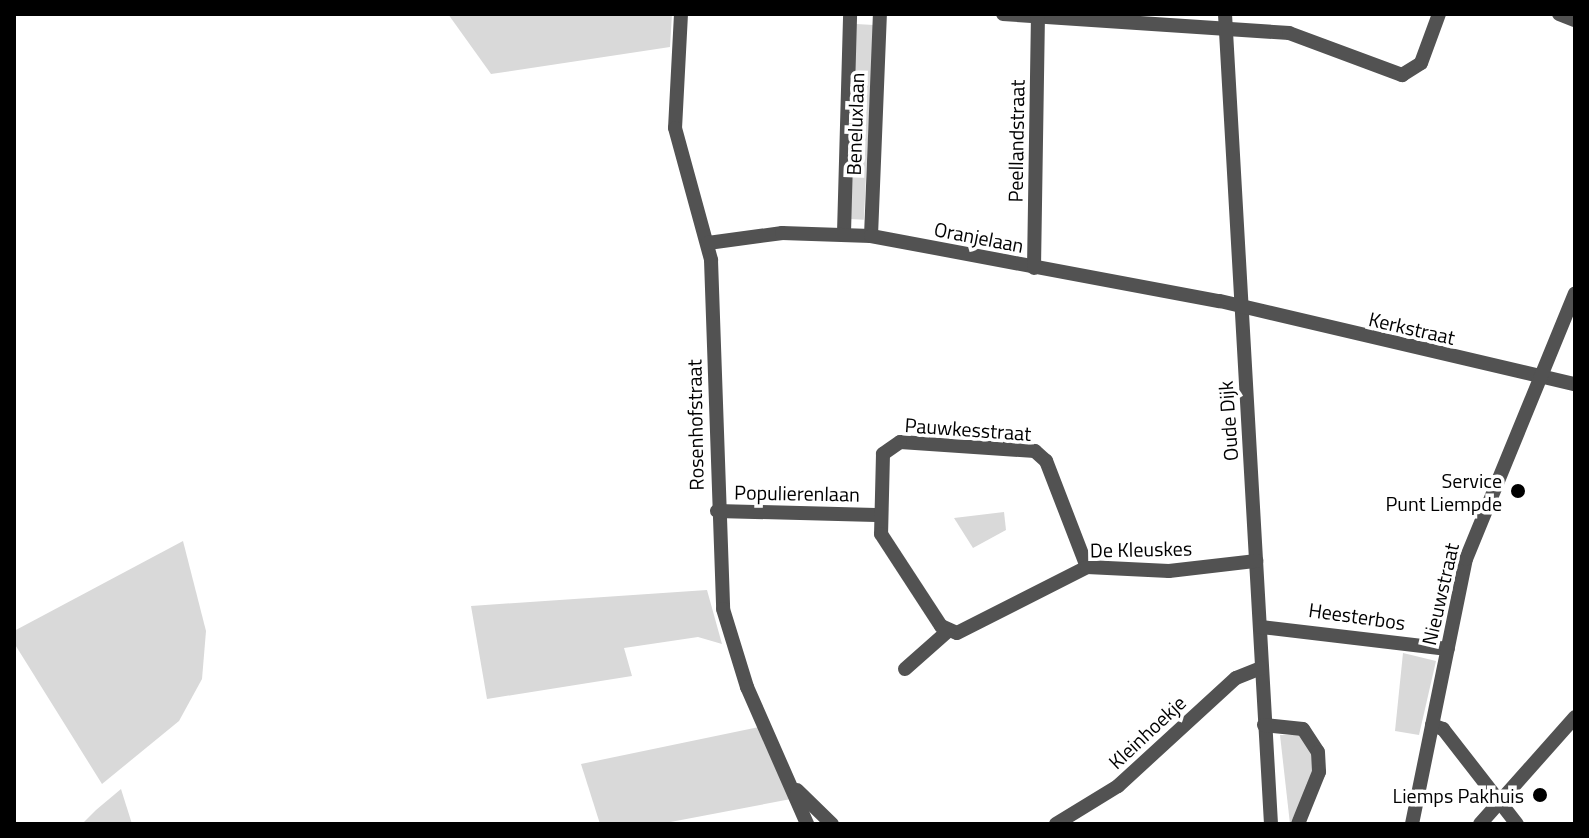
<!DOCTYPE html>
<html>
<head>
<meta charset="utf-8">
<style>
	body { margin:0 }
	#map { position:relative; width:1589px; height:838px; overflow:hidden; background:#fff; font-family:"Titillium Web",sans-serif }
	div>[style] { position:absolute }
	.green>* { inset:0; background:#d9d9d9; transform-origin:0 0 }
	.minor>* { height:14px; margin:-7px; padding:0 7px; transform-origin:7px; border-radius:7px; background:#525252 }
	.dots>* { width:22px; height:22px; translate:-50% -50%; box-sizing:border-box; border:4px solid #fff; border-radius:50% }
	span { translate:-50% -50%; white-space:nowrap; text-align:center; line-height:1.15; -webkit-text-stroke:7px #fff; paint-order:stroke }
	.street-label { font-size:20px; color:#000 }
	.poi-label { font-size:20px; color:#000 }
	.right { translate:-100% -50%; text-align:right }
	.frame { position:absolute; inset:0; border:16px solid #000; pointer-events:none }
</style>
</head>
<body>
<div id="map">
	<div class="green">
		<i style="clip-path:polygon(448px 14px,672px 14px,670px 47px,491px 74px)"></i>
		<i style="left:856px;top:24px;width:18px;height:195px;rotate:3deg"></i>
		<i style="clip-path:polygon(1004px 512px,1006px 530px,973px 548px,954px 518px)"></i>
		<i style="clip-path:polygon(183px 541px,206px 631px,202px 679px,179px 721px,102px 784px,14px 643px,14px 631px)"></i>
		<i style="clip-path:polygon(707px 590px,722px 644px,698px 637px,624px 648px,632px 676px,487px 699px,471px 606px)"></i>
		<i style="clip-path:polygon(1403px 653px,1436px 661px,1419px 735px,1395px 731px)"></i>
		<i style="clip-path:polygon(759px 727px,791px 799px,660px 824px,600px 824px,581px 764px)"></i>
		<i style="clip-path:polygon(1280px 735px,1299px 735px,1313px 755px,1314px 774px,1290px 824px)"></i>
		<i style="clip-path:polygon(121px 789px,132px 824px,82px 824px,96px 810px)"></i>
	</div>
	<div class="minor">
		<i style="left:681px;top:14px;width:114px;rotate:93deg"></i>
		<i style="left:675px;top:128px;width:137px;rotate:74.7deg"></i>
		<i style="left:711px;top:260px;width:349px;rotate:88deg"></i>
		<i style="left:723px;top:609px;width:82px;rotate:72.9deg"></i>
		<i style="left:747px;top:687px;width:150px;rotate:66.3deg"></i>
		<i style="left:1003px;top:14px;width:287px;rotate:3.8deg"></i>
		<i style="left:1289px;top:33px;width:121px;rotate:20.4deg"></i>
		<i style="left:1402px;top:75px;width:22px;rotate:-32deg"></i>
		<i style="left:1421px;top:63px;width:52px;rotate:-69.8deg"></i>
		<i style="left:1225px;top:14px;width:811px;rotate:86.75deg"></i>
		<i style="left:1559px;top:14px;width:17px;rotate:21deg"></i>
		<i style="left:844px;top:233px;width:219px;rotate:-88.4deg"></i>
		<i style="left:871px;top:236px;width:222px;rotate:-87.7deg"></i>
		<i style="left:708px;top:243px;width:75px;rotate:-7.7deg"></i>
		<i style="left:782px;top:233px;width:89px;rotate:1.9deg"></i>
		<i style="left:871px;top:236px;width:355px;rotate:10.6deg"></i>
		<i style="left:1220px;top:301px;width:365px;rotate:13.2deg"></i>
		<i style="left:1034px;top:268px;width:252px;rotate:-89.1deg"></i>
		<i style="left:717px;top:511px;width:159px;rotate:1.4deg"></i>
		<i style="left:1087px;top:567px;width:114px;rotate:-111.1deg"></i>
		<i style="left:1046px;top:461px;width:15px;rotate:-138deg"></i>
		<i style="left:1035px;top:451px;width:135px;rotate:-176.2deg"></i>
		<i style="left:900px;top:442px;width:21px;rotate:145deg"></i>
		<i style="left:883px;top:454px;width:80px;rotate:91.4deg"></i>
		<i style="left:881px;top:534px;width:110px;rotate:56.9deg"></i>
		<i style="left:941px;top:626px;width:17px;rotate:24deg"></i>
		<i style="left:957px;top:633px;width:146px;rotate:-26.9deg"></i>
		<i style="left:1087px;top:567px;width:82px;rotate:2.8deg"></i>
		<i style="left:1169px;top:571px;width:88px;rotate:-6.6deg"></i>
		<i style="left:1261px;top:627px;width:188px;rotate:6.7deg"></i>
		<i style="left:905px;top:669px;width:57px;rotate:-41.5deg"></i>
		<i style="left:1264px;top:725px;width:39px;rotate:6deg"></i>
		<i style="left:1303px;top:729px;width:27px;rotate:57deg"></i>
		<i style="left:1318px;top:752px;width:20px;rotate:87deg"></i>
		<i style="left:1319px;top:772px;width:56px;rotate:112deg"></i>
		<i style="left:1432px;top:725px;width:12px;rotate:20deg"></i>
		<i style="left:1443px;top:729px;width:120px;rotate:52.1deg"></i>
		<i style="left:797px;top:790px;width:49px;rotate:44.2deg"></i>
		<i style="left:1056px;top:824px;width:73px;rotate:-31.5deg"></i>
		<i style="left:1118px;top:786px;width:160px;rotate:-42.5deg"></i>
		<i style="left:1236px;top:678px;width:27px;rotate:-22deg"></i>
		<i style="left:1412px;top:824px;width:270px;rotate:-78.5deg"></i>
		<i style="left:1466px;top:559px;width:287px;rotate:-67.7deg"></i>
		<i style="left:1480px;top:824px;width:143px;rotate:-48.4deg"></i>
	</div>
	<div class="dots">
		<i style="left:1518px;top:491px;background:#000"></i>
		<i style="left:1540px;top:795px;background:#000"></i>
	</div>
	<div class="street-label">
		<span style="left:855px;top:124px;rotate:-88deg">Beneluxlaan</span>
		<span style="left:1016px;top:141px;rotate:-89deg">Peellandstraat</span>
		<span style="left:979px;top:237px;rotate:11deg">Oranjelaan</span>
		<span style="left:1412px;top:328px;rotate:13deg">Kerkstraat</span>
		<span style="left:1228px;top:421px;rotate:-94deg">Oude Dijk</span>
		<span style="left:695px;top:425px;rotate:-91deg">Rosenhofstraat</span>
		<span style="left:968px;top:429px;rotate:4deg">Pauwkesstraat</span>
		<span style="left:797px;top:493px;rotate:1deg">Populierenlaan</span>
		<span style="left:1141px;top:549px;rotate:-1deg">De Kleuskes</span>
		<span style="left:1440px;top:594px;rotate:-77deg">Nieuwstraat</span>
		<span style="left:1357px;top:616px;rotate:8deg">Heesterbos</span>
		<span style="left:1147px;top:732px;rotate:-43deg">Kleinhoekje</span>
	</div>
	<div class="poi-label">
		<span class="right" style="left:1502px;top:492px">Service<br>Punt Liempde</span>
		<span class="right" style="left:1524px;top:795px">Liemps Pakhuis</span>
	</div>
	<div class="frame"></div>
</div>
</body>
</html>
